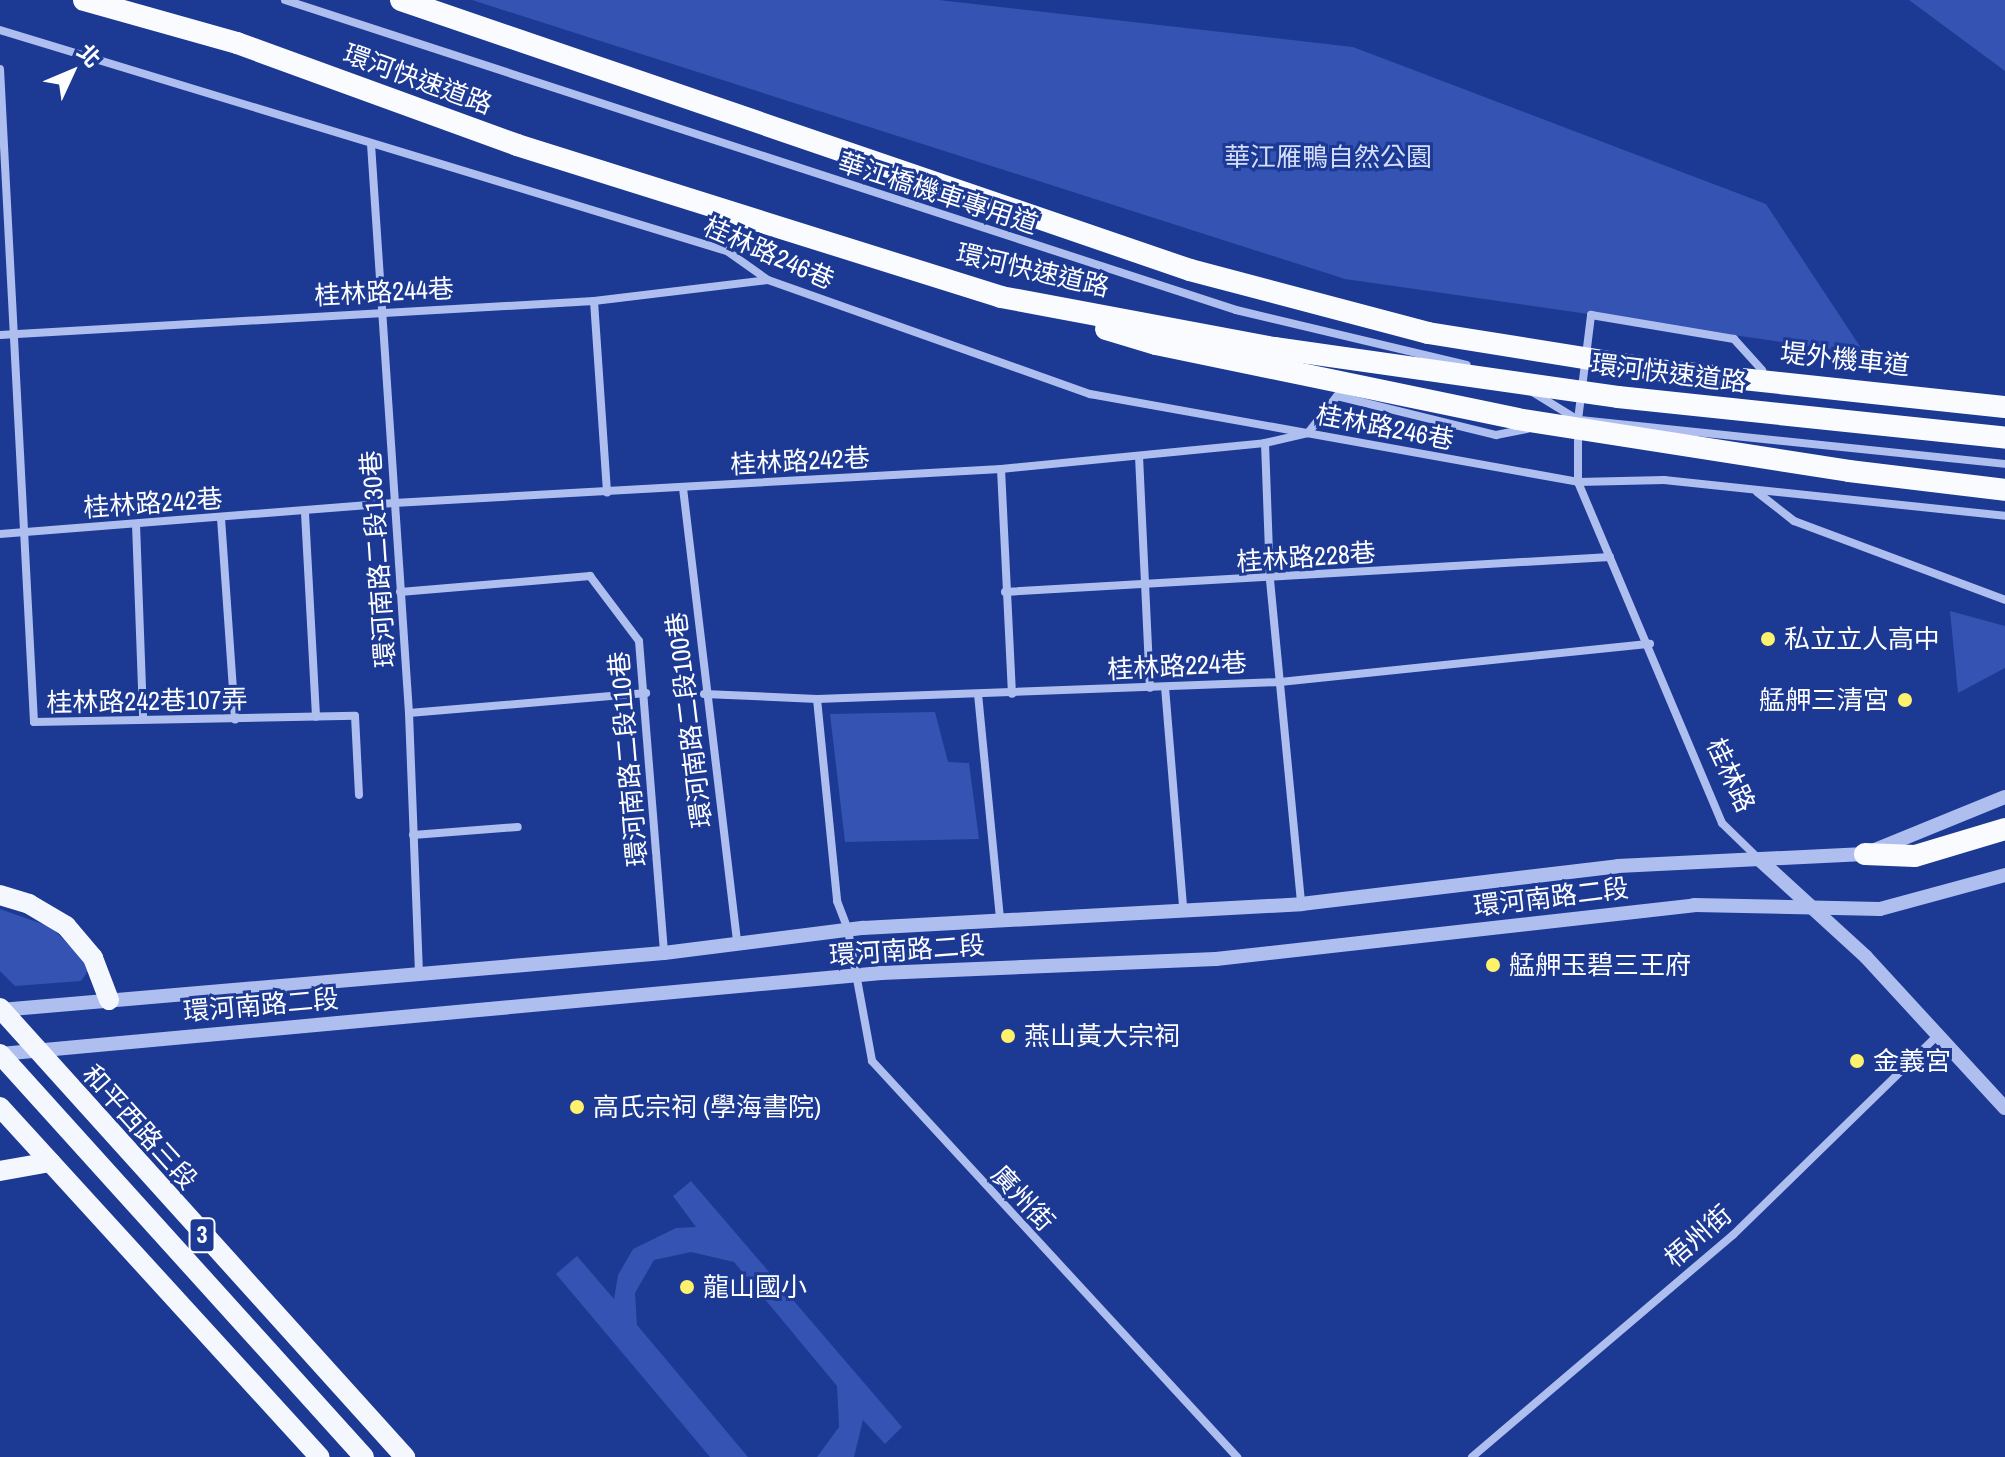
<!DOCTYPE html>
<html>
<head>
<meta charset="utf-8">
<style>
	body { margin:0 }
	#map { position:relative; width:2005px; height:1457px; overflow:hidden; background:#1c3993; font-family:"Archivo Narrow","Noto Sans TC",sans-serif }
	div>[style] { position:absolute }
	.green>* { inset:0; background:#3453b2 }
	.minor>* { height:8px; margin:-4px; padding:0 4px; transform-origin:4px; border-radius:4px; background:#aebeef }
	.tertiary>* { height:14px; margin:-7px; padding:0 7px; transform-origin:7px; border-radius:7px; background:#aebeef }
	.primary>* { height:20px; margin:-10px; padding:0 10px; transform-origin:10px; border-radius:10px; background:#f5f7ff }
	.trunk>* { height:22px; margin:-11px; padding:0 11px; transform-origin:11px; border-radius:11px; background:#fafbff }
	.dots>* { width:22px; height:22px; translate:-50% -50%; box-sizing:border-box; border:4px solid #1c3993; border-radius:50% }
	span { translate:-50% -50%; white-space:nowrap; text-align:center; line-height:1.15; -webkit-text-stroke:6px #1c3993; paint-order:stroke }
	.shield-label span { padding:2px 6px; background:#1c3993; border:2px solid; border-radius:6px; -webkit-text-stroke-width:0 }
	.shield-label { font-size:24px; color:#fff; font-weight:700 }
	.street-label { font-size:26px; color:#fff }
	.park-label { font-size:26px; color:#d4defa }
	.poi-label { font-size:26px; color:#fff }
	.left { translate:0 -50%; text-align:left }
	.right { translate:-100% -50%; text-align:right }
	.north { position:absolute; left:32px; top:32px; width:80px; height:80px; -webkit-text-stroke:6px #1c3993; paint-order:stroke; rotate:46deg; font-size:22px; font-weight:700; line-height:32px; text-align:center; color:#fff }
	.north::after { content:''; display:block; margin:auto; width:28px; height:36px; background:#fff; clip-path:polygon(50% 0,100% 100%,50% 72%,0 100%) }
</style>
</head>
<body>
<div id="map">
	<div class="green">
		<i style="clip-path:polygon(472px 0,939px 0,1353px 47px,1766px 204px,1865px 354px,1345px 279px)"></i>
		<i style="clip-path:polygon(1909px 0,2005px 0,2005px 71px)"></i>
		<i style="clip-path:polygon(1950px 611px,2005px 626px,2005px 668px,1958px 693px)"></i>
		<i style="clip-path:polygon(935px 712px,948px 762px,969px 763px,979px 839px,845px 842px,830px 714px)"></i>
		<i style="clip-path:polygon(0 909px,51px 927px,82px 958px,88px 971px,81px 981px,15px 986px,0 971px)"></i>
		<i style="clip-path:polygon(691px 1181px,902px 1427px,885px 1444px,863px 1420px,854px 1457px,817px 1457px,839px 1427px,837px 1386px,734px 1262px,691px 1252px,654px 1260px,635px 1293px,637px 1325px,748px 1457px,710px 1457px,556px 1274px,577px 1256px,614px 1299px,618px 1275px,633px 1249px,676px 1228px,696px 1227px,673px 1196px)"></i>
	</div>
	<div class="minor">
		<i style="left:285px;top:0;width:1000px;rotate:18.05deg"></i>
		<i style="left:1236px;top:310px;width:237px;rotate:13.4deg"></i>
		<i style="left:0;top:30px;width:760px;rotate:16.91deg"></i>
		<i style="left:727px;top:251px;width:50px;rotate:35.3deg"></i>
		<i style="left:768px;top:280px;width:342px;rotate:19.5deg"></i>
		<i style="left:1090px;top:394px;width:496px;rotate:10.2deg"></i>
		<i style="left:1578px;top:482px;width:86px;rotate:-1.3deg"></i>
		<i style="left:1664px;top:480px;width:343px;rotate:6deg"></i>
		<i style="left:0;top:69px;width:654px;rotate:87.02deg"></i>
		<i style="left:34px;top:722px;width:321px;rotate:-1.1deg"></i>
		<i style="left:355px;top:716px;width:79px;rotate:87.1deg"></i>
		<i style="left:371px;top:144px;width:570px;rotate:86.18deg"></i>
		<i style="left:409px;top:713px;width:259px;rotate:87.8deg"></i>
		<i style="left:594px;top:301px;width:192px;rotate:86.1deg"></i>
		<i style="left:0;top:335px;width:595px;rotate:-3.28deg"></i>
		<i style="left:594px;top:301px;width:175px;rotate:-6.9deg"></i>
		<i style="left:1531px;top:391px;width:55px;rotate:31.7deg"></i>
		<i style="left:1580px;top:420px;width:427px;rotate:5.9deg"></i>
		<i style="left:1265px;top:443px;width:137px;rotate:87.9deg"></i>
		<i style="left:1270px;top:580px;width:325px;rotate:84.5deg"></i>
		<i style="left:1139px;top:456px;width:232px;rotate:87.3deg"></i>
		<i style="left:1001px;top:469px;width:225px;rotate:87.2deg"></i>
		<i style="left:683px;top:488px;width:461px;rotate:83.2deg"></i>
		<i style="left:1757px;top:492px;width:47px;rotate:38.1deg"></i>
		<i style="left:1794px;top:521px;width:225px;rotate:20.5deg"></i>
		<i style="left:305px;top:513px;width:204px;rotate:86.9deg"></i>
		<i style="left:221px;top:518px;width:202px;rotate:86deg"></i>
		<i style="left:136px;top:524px;width:194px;rotate:87.9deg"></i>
		<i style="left:0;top:534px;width:395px;rotate:-4.5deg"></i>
		<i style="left:394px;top:503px;width:608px;rotate:-3.21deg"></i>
		<i style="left:1001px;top:469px;width:265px;rotate:-5.6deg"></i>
		<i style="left:1265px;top:443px;width:44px;rotate:-13.1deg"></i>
		<i style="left:1308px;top:433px;width:47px;rotate:-51.9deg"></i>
		<i style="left:1337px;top:396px;width:164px;rotate:13.8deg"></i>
		<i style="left:1496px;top:435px;width:32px;rotate:-11deg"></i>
		<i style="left:400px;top:592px;width:191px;rotate:-4.8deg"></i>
		<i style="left:590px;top:576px;width:81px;rotate:53deg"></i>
		<i style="left:639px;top:641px;width:313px;rotate:85.4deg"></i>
		<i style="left:1005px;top:592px;width:606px;rotate:-3.31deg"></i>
		<i style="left:1165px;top:687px;width:221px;rotate:85.3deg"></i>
		<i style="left:704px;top:694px;width:113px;rotate:2.5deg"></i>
		<i style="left:817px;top:699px;width:463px;rotate:-2.1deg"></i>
		<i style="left:1280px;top:682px;width:372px;rotate:-5.9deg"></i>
		<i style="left:978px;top:694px;width:227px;rotate:84.4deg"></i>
		<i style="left:817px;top:699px;width:203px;rotate:84.3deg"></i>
		<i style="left:837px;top:901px;width:31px;rotate:69deg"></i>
		<i style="left:848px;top:930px;width:133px;rotate:79.6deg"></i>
		<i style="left:872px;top:1061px;width:539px;rotate:47.33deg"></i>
		<i style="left:409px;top:713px;width:238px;rotate:-4.8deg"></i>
		<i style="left:413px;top:835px;width:105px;rotate:-4.4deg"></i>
		<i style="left:1760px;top:860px;width:53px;rotate:-135.8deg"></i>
		<i style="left:1722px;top:823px;width:370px;rotate:-112.9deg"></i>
		<i style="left:1578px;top:482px;width:62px;rotate:-90deg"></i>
		<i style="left:1578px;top:420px;width:106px;rotate:-82.9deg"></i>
		<i style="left:1591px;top:315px;width:145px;rotate:9.5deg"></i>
		<i style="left:1734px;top:339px;width:42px;rotate:47.9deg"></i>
		<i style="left:1472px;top:1457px;width:343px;rotate:-40.4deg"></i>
		<i style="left:1733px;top:1235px;width:288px;rotate:-44.3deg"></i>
	</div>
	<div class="tertiary">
		<i style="left:1761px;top:861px;width:142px;rotate:42.4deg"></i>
		<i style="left:1866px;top:957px;width:205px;rotate:47.4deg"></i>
		<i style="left:0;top:1010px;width:666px;rotate:-4.91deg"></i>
		<i style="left:664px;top:953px;width:201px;rotate:-7.2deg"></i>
		<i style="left:863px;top:928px;width:439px;rotate:-3.1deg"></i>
		<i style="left:1301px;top:904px;width:319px;rotate:-6.8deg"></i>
		<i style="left:1618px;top:866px;width:247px;rotate:-2.8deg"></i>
		<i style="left:1865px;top:854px;width:151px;rotate:-22.2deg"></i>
		<i style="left:0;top:1054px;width:885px;rotate:-5.25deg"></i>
		<i style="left:881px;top:973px;width:335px;rotate:-2.4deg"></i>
		<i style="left:1216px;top:959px;width:481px;rotate:-6.4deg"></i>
		<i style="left:1694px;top:905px;width:186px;rotate:1.2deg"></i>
		<i style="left:1880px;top:909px;width:130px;rotate:-15.2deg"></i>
	</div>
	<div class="primary">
		<i style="left:0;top:895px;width:30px;rotate:17deg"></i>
		<i style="left:29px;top:904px;width:43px;rotate:30.7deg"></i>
		<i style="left:66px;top:926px;width:42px;rotate:49.8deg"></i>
		<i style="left:93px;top:958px;width:45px;rotate:69.1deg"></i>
		<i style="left:0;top:1008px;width:605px;rotate:47.95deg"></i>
		<i style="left:0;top:1054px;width:543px;rotate:47.91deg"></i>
		<i style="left:0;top:1107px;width:474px;rotate:47.6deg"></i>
		<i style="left:0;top:1171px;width:51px;rotate:-10.2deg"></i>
	</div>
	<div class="trunk">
		<i style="left:84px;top:0;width:159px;rotate:15.7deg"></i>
		<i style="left:237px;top:43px;width:298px;rotate:20deg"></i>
		<i style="left:517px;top:145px;width:507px;rotate:17.43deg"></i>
		<i style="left:1001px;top:297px;width:278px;rotate:10.6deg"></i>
		<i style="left:1274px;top:348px;width:347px;rotate:8.1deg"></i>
		<i style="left:1618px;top:397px;width:389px;rotate:6deg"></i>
		<i style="left:401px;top:0;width:834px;rotate:18.89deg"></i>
		<i style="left:1190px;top:270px;width:246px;rotate:14.8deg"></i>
		<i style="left:1428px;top:333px;width:233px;rotate:9.1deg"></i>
		<i style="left:1658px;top:370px;width:349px;rotate:6.1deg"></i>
		<i style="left:1106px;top:329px;width:52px;rotate:16.7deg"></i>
		<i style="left:1156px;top:344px;width:369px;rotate:11.7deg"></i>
		<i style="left:1517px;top:419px;width:336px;rotate:8.9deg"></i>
		<i style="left:1849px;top:471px;width:157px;rotate:6.9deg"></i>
		<i style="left:1865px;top:854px;width:50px;rotate:2.3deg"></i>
		<i style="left:1915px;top:856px;width:94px;rotate:-16.7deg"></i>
	</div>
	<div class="dots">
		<i style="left:1768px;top:639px;background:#fef16c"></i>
		<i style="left:1905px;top:700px;background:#fef16c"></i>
		<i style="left:1493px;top:965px;background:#fef16c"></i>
		<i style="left:1008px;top:1036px;background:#fef16c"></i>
		<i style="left:1857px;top:1061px;background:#fef16c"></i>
		<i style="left:577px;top:1107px;background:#fef16c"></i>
		<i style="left:687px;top:1287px;background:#fef16c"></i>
	</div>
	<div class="shield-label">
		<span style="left:202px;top:1235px">3</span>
	</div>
	<div class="street-label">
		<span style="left:418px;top:79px;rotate:20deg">環河快速道路</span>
		<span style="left:938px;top:193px;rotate:18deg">華江橋機車專用道</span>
		<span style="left:769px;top:253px;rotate:24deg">桂林路246巷</span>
		<span style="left:1033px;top:270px;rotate:13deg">環河快速道路</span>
		<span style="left:384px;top:292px;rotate:-3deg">桂林路244巷</span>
		<span style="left:1845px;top:359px;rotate:6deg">堤外機車道</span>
		<span style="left:1669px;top:373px;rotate:7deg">環河快速道路</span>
		<span style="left:1385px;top:427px;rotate:11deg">桂林路246巷</span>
		<span style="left:800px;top:461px;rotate:-3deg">桂林路242巷</span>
		<span style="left:153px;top:503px;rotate:-4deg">桂林路242巷</span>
		<span style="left:1306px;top:557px;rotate:-4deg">桂林路228巷</span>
		<span style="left:378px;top:559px;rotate:-94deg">環河南路二段130巷</span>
		<span style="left:1177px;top:666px;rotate:-3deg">桂林路224巷</span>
		<span style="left:147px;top:701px;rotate:-1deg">桂林路242巷107弄</span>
		<span style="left:689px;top:720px;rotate:-97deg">環河南路二段100巷</span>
		<span style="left:628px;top:759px;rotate:-95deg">環河南路二段110巷</span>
		<span style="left:1731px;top:775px;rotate:65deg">桂林路</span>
		<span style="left:1551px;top:897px;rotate:-7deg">環河南路二段</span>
		<span style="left:907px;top:950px;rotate:-4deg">環河南路二段</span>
		<span style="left:261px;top:1005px;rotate:-5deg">環河南路二段</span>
		<span style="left:140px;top:1127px;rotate:48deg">和平西路三段</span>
		<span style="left:1023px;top:1198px;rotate:47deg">廣州街</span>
		<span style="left:1698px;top:1236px;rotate:-41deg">梧州街</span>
	</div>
	<div class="park-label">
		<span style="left:1328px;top:157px">華江雁鴨自然公園</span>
	</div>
	<div class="poi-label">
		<span class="left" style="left:1784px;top:639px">私立立人高中</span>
		<span class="right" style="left:1889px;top:700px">艋舺三清宮</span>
		<span class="left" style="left:1509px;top:965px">艋舺玉碧三王府</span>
		<span class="left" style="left:1024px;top:1036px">燕山黃大宗祠</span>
		<span class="left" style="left:1873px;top:1061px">金義宮</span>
		<span class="left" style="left:593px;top:1107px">高氏宗祠 (學海書院)</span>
		<span class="left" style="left:703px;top:1287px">龍山國小</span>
	</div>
	<div class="north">北</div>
</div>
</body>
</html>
